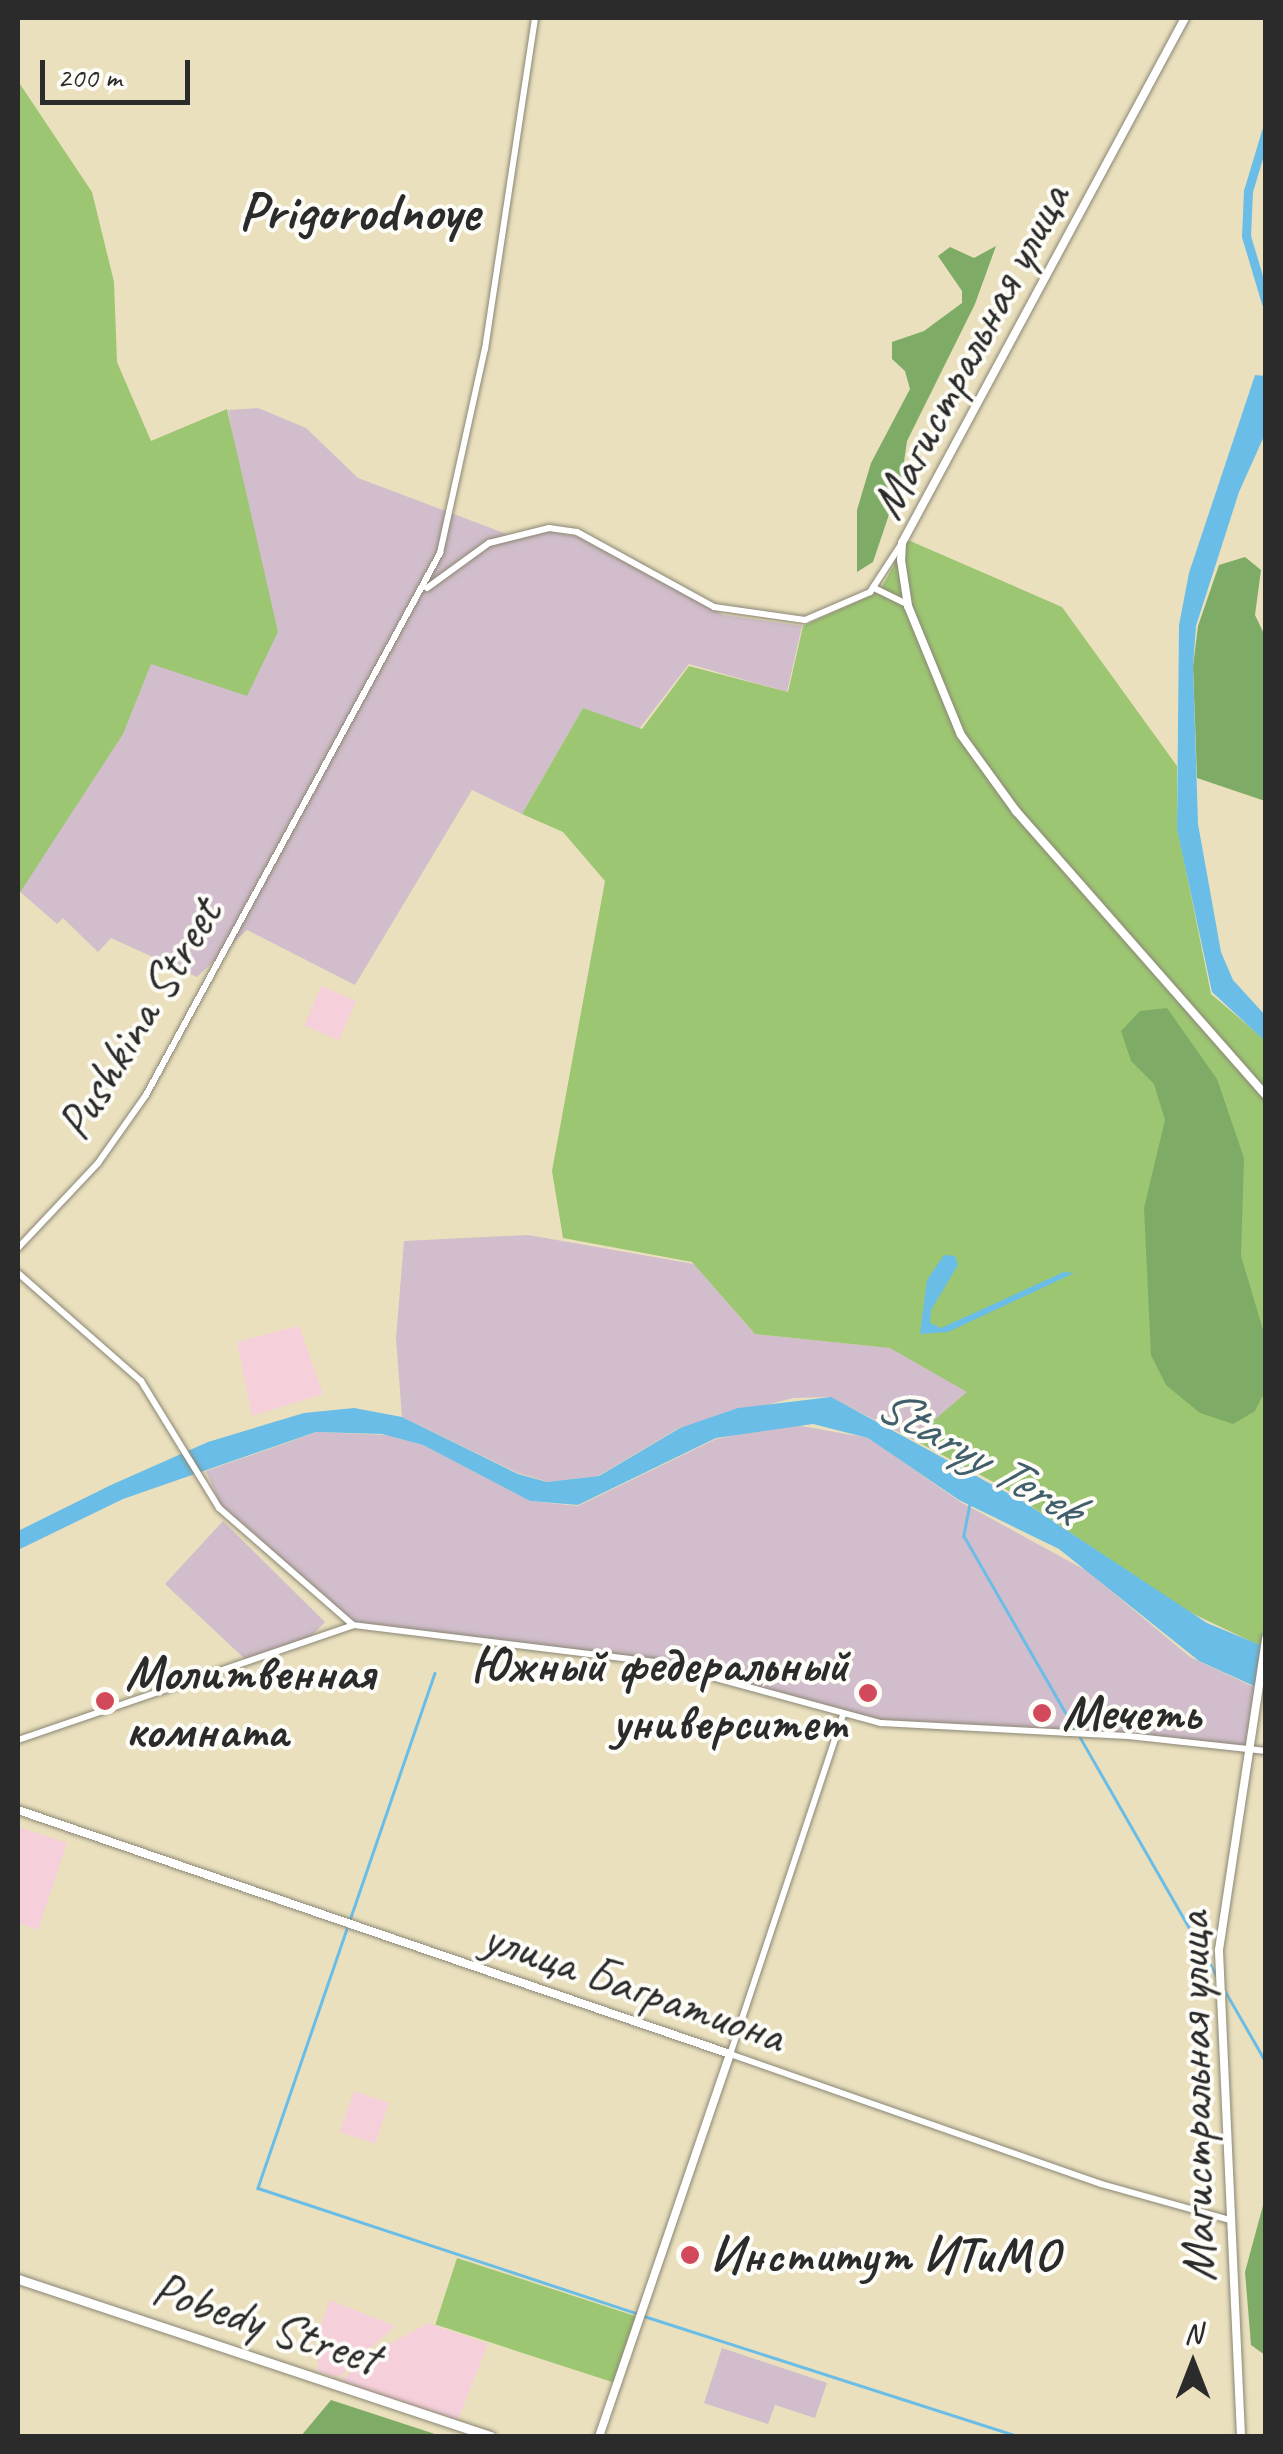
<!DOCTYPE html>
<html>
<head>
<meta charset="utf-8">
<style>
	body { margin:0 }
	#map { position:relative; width:1283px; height:2454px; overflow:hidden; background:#eae0be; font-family:Caveat,sans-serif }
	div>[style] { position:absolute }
	.built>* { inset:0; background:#f5cfda; transform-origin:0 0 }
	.industrial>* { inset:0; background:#d1bdcb }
	.green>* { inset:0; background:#9dc673; transform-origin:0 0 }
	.forest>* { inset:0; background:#7eab65 }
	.water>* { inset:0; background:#6abde6 }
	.stream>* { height:2.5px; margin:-1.25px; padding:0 1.25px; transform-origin:1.25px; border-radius:1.25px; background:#6abde6 }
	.river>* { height:9px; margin:-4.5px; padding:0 4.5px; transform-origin:4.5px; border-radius:4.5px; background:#6abde6 }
	.roads { filter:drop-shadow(0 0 2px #8a8674) drop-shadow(0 0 2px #8a8674) }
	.tertiary>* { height:6px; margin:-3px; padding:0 3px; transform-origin:3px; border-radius:3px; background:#fff }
	.secondary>* { height:8px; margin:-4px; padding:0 4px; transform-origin:4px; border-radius:4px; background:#fff }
	.primary>* { height:9px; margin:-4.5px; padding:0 4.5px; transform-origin:4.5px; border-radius:4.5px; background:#fff }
	.dots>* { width:28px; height:28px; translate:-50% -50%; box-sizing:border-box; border:5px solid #fdfcf7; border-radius:50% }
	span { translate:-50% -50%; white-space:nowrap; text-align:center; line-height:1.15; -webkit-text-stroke:8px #fdfcf7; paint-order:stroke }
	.street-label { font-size:50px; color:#2b2b2b }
	.poi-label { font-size:50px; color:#2b2b2b; font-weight:700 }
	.right { translate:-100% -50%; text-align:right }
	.left { translate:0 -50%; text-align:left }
	.water-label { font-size:52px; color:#415e6c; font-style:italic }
	.quarter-label { font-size:55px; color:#2b2b2b; font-weight:700 }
	.frame { position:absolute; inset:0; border:20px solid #2b2b2b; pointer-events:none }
	.north { position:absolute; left:1143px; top:2314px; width:100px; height:100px; -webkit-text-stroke:8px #fdfcf7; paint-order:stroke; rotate:0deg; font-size:28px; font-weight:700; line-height:40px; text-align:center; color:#2b2b2b }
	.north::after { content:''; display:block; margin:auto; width:35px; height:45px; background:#2b2b2b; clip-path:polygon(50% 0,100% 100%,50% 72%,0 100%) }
	.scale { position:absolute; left:40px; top:60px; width:150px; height:45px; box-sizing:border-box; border:5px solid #2b2b2b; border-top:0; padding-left:12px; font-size:30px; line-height:35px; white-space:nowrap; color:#2b2b2b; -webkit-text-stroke:8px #fdfcf7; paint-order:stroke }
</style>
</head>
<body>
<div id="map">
	<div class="built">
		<i style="left:321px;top:986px;width:38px;height:43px;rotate:23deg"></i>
		<i style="clip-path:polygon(299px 1326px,323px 1394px,252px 1416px,237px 1342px)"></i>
		<i style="clip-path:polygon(18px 1827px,67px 1843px,38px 1930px,18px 1923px)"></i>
		<i style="left:354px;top:2091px;width:37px;height:43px;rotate:19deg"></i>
		<i style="clip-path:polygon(330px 2300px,395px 2326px,338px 2378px,318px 2371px,318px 2333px)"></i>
		<i style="clip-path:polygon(428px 2323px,488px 2344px,458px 2420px,339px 2382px,373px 2353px)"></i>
	</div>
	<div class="industrial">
		<i style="clip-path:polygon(258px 408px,306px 428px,358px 478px,512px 536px,540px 529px,589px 539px,642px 563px,723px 615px,802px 626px,787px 692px,689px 664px,639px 729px,583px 708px,522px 814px,472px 790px,355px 985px,247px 930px,197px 977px,111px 938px,98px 952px,63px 918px,57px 924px,18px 890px,145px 659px,269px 630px,228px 410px)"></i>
		<i style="clip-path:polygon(528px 1235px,694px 1264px,755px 1334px,891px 1348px,968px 1392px,912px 1439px,830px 1397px,793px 1398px,679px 1428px,598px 1476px,548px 1482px,518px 1473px,402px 1417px,396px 1338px,404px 1241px)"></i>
		<i style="clip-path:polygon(790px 1424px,869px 1438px,959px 1501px,1087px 1571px,1190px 1657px,1258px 1689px,1248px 1751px,1114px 1735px,873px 1721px,662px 1661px,357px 1625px,220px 1504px,206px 1471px,317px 1432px,386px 1435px,423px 1445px,530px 1501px,578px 1506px,716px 1439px)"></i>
		<i style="clip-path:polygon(223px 1521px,325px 1622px,305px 1643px,247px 1661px,165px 1584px)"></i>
		<i style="clip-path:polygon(722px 2348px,827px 2383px,815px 2418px,775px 2405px,768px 2424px,704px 2403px)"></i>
	</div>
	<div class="green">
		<i style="clip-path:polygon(18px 81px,92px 192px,114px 282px,117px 362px,151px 441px,227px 409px,278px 632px,247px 696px,151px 664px,123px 734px,19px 894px)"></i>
		<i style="clip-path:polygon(908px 540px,1062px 607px,1177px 766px,1177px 826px,1211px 994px,1265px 1040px,1265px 1648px,1185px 1610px,1001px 1486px,912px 1439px,967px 1392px,890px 1348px,755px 1334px,692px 1262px,563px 1238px,552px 1171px,605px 881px,563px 832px,522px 814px,583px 708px,642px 729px,689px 666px,788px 692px,803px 626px,879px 592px)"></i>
		<i style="left:457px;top:2258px;width:190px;height:70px;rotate:18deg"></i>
	</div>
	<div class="forest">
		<i style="clip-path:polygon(996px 246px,975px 304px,907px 441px,902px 476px,873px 562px,857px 572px,857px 510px,871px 463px,910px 389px,905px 371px,892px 359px,892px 342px,924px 331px,962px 303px,962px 291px,938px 256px,950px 247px,974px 258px)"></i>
		<i style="clip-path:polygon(1245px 557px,1261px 570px,1255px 615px,1265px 636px,1265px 801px,1197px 778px,1193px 666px,1198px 626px,1219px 565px)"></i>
		<i style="clip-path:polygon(1167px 1008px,1217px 1079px,1244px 1158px,1241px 1256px,1264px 1333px,1266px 1389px,1255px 1411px,1233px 1424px,1200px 1413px,1166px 1385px,1151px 1355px,1144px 1208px,1165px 1120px,1154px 1084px,1131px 1061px,1121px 1031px,1140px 1011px)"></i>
		<i style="clip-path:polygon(1265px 2198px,1265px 2355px,1251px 2345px,1245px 2272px)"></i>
		<i style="clip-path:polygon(331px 2400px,441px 2436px,301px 2436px)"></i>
	</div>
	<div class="water">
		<i style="clip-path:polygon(1255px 375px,1265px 376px,1265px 434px,1239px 492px,1196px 626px,1193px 666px,1198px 824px,1221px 952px,1233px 980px,1265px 1015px,1265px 1041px,1212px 992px,1177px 829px,1179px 625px,1189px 573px)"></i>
		<i style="clip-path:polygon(944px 1255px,955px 1256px,958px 1265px,931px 1310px,930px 1323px,941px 1328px,1064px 1272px,1074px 1273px,948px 1332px,920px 1334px,927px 1280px)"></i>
		<i style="clip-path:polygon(831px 1397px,1024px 1502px,1207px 1623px,1265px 1647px,1265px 1691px,1199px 1661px,1059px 1549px,959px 1500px,868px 1438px,813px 1424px,716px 1438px,578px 1505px,530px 1501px,423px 1445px,382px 1434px,316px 1432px,123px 1499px,18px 1550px,18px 1531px,111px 1485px,208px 1442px,304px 1413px,354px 1408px,402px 1417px,518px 1474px,547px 1482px,599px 1476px,680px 1428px,738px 1408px)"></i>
	</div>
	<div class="stream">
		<i style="left:970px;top:1504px;width:33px;rotate:101deg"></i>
		<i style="left:964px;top:1536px;width:225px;rotate:60.1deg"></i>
		<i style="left:435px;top:1673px;width:545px;rotate:108.97deg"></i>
		<i style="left:258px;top:2188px;width:398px;rotate:18.3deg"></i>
		<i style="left:1080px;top:1737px;width:278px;rotate:60.2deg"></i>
		<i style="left:1224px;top:1989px;width:84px;rotate:60.1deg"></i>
		<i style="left:644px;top:2316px;width:392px;rotate:17.8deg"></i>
	</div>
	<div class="river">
		<i style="left:1266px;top:131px;width:63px;rotate:106.7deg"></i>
		<i style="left:1248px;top:191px;width:45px;rotate:92.5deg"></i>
		<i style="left:1246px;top:236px;width:70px;rotate:73.4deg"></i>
	</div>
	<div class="roads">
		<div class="tertiary">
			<i style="left:427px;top:588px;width:77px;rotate:-36deg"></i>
			<i style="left:489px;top:543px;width:62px;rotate:-14deg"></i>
			<i style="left:549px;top:528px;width:28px;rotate:8deg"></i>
			<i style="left:577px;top:532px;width:156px;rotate:28.7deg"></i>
			<i style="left:714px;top:607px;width:92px;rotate:8.1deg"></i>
			<i style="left:805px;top:620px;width:71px;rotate:-23.3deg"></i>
			<i style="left:870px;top:592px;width:59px;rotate:-56.9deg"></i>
			<i style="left:874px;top:588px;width:37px;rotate:26deg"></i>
			<i style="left:18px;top:1248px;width:117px;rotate:-46.7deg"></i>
			<i style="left:98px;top:1163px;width:83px;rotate:-54.8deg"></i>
			<i style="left:146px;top:1095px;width:617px;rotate:-61.52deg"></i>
			<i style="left:440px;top:553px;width:209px;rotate:-77.6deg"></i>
			<i style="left:485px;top:349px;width:335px;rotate:-81.4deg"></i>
			<i style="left:18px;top:1273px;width:164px;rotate:41.3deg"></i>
			<i style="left:141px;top:1381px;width:149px;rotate:58.4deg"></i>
			<i style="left:219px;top:1508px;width:178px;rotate:41.1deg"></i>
			<i style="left:843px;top:1715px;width:357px;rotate:108.4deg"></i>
			<i style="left:730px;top:2054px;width:393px;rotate:19.3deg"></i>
			<i style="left:1101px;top:2184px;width:134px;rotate:15.6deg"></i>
			<i style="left:18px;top:1740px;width:354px;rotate:-18.9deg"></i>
			<i style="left:353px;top:1625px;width:305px;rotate:7deg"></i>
			<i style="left:656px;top:1662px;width:233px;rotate:15.2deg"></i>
			<i style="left:881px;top:1723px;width:247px;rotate:3deg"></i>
			<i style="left:1128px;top:1736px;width:139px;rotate:6.2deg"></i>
		</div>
		<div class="secondary">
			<i style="left:1185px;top:18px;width:596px;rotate:118.33deg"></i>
			<i style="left:902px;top:543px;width:17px;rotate:93deg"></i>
			<i style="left:901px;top:560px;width:47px;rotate:81.3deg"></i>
			<i style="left:908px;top:606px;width:139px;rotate:67.7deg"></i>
			<i style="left:961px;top:735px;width:94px;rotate:54.1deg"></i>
			<i style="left:1016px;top:811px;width:379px;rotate:48.7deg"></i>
			<i style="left:18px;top:1810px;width:753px;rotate:18.92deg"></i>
			<i style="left:730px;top:2054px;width:404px;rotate:108.9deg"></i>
			<i style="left:1241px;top:2436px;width:486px;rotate:-92.6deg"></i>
			<i style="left:1219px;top:1950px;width:315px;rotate:-81.4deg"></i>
		</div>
		<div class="primary">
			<i style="left:18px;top:2279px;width:498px;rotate:18.4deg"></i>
		</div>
	</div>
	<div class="dots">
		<i style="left:868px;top:1693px;background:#d1495b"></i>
		<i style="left:105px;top:1701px;background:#d1495b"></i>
		<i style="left:1042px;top:1713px;background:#d1495b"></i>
		<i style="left:690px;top:2255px;background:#d1495b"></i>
	</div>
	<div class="street-label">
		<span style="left:969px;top:351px;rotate:-62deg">Магистральная улица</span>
		<span style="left:139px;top:1019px;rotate:-59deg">Pushkina Street</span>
		<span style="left:634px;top:1986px;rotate:19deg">улица Багратиона</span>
		<span style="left:1195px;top:2097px;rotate:-91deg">Магистральная улица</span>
		<span style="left:266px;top:2323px;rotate:18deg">Pobedy Street</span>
	</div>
	<div class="poi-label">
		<span class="right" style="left:848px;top:1693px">Южный федеральный<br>университет</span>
		<span class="left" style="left:125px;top:1701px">Молитвенная<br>комната</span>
		<span class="left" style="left:1062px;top:1713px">Мечеть</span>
		<span class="left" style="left:710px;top:2255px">Институт ИТиМО</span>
	</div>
	<div class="water-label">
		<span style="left:979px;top:1456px;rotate:30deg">Staryy Terek</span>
	</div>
	<div class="quarter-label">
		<span style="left:359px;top:212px">Prigorodnoye</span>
	</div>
	<div class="frame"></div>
	<div class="north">N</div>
	<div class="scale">200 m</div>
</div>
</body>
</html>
